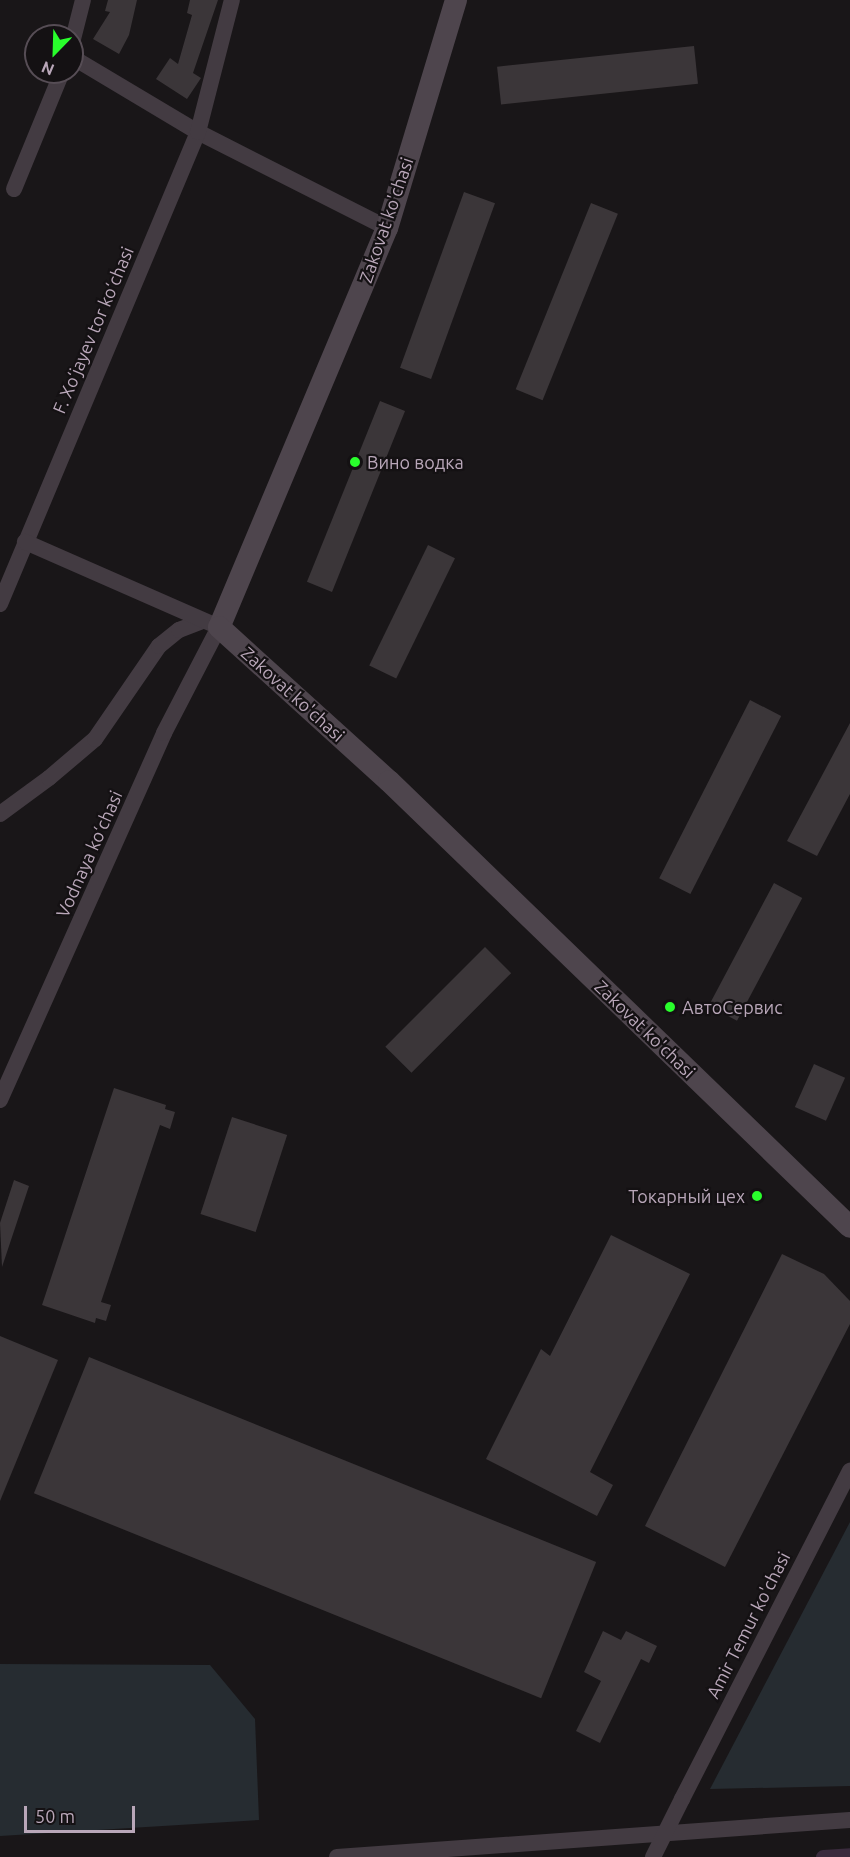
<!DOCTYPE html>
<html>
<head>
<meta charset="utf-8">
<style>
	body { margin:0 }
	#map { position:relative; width:850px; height:1857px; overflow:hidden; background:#191618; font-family:Ubuntu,sans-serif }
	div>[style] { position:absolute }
	.green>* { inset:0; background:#262c31 }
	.canal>* { height:15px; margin:-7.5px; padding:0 7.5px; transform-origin:7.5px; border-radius:7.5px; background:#3a2b3d }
	.building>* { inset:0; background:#3b3639; transform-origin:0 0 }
	.street>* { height:16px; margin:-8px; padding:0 8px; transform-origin:8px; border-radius:8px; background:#433b42 }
	.secondary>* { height:22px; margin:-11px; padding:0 11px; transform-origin:11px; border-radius:11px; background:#4e454d }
	.street-bridge>* { height:16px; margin:-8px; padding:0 8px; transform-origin:8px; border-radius:8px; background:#433b42 }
	.dots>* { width:16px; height:16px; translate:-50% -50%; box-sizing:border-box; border:3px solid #141113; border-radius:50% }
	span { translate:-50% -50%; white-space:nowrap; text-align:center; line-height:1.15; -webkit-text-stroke:4.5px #141113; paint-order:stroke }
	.street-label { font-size:18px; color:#b9a7b9 }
	.poi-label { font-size:18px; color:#b9a7b9 }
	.left { translate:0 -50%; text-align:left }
	.right { translate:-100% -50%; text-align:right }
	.north { position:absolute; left:24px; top:24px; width:60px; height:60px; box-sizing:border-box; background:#141113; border:2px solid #564d55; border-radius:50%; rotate:203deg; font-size:16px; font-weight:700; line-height:24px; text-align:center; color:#b9a7b9 }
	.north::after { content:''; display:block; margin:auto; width:21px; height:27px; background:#29fe2c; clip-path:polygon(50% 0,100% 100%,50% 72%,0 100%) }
	.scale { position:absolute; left:24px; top:1806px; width:111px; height:27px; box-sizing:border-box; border:3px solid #b9a7b9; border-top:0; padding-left:8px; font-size:18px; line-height:21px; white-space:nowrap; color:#b9a7b9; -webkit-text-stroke:4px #141113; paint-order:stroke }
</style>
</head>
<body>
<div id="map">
	<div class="green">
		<i style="clip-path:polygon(850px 1522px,850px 1786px,710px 1789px)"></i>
		<i style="clip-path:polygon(0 1664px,210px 1665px,255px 1719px,259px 1820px,0 1836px)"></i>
	</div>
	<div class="canal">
		<i style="left:823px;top:1857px;width:27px;rotate:-4deg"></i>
	</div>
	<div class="building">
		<i style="clip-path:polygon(108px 0,137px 0,129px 35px,119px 54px,93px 39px,110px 12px,105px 11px)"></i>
		<i style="clip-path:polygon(190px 0,218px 0,193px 73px,201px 78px,187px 99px,156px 79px,170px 58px,178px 64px,192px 15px,187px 13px)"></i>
		<i style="left:694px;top:46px;width:38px;height:198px;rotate:84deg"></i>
		<i style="left:464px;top:192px;width:33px;height:187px;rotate:20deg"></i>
		<i style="left:591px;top:203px;width:29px;height:201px;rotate:22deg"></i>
		<i style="left:380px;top:401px;width:27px;height:195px;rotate:22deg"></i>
		<i style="left:428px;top:545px;width:30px;height:134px;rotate:26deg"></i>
		<i style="left:750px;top:700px;width:35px;height:200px;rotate:27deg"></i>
		<i style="clip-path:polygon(850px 723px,850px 794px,817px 856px,787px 841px)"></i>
		<i style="left:774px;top:883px;width:32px;height:139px;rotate:28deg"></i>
		<i style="left:485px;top:947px;width:37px;height:141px;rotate:45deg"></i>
		<i style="left:814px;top:1064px;width:34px;height:47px;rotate:24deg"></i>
		<i style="clip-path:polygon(114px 1088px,166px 1105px,165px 1109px,175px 1112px,170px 1129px,160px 1125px,101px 1302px,111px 1305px,106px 1321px,96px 1318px,95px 1323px,42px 1305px)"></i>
		<i style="left:232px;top:1117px;width:58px;height:102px;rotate:18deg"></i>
		<i style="clip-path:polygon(14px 1180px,29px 1186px,2px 1267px,0 1223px)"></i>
		<i style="clip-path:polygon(611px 1235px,690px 1274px,590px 1472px,613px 1485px,597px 1516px,486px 1459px,541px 1349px,550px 1356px)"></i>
		<i style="clip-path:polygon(782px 1254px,824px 1274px,850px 1301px,850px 1324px,725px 1567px,645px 1526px)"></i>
		<i style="clip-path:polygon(0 1336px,58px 1360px,0 1501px)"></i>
		<i style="left:89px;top:1357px;width:547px;height:147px;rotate:22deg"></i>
		<i style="clip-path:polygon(603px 1631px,621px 1640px,626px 1631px,657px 1646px,649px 1663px,641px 1659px,600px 1743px,576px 1731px,601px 1681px,584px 1672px)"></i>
	</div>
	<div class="street">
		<i style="left:72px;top:43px;width:44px;rotate:-75.7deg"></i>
		<i style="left:72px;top:57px;width:147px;rotate:30.8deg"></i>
		<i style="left:198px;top:132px;width:212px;rotate:26.9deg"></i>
		<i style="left:14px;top:189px;width:126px;rotate:-67.7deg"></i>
		<i style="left:0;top:604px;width:512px;rotate:-67.24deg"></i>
		<i style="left:198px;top:132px;width:136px;rotate:-75.6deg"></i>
		<i style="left:0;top:814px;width:61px;rotate:-36.3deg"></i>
		<i style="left:49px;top:778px;width:60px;rotate:-40.3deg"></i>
		<i style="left:95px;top:739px;width:113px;rotate:-55.5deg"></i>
		<i style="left:159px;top:646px;width:26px;rotate:-39deg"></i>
		<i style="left:179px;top:630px;width:25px;rotate:-21deg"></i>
		<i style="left:0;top:1100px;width:402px;rotate:-65.9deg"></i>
		<i style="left:164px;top:733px;width:119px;rotate:-62.6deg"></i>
		<i style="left:219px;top:627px;width:212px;rotate:-156.3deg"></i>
		<i style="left:682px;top:1799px;width:369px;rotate:-62.9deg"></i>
		<i style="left:337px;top:1857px;width:514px;rotate:-4.13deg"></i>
	</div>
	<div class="secondary">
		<i style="left:456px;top:0;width:238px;rotate:106.8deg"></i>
		<i style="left:387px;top:228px;width:433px;rotate:112.8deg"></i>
		<i style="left:219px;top:627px;width:229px;rotate:42.2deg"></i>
		<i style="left:389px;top:781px;width:641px;rotate:44.05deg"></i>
	</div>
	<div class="street-bridge">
		<i style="left:653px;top:1857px;width:65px;rotate:-63.4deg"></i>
	</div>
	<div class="dots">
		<i style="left:355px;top:462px;background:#29fe2c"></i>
		<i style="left:670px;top:1007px;background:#29fe2c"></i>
		<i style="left:757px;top:1196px;background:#29fe2c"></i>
	</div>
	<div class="street-label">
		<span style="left:386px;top:220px;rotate:-71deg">Zakovat ko'chasi</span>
		<span style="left:93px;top:330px;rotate:-67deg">F. Xo‘jayev tor ko‘chasi</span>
		<span style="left:293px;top:694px;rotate:42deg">Zakovat ko'chasi</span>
		<span style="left:89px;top:854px;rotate:-66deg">Vodnaya ko‘chasi</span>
		<span style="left:645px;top:1029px;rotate:44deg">Zakovat ko'chasi</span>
		<span style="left:748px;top:1625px;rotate:-63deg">Amir Temur ko'chasi</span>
	</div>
	<div class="poi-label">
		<span class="left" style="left:367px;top:462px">Вино водка</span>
		<span class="left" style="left:682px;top:1007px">АвтоСервис</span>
		<span class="right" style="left:745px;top:1196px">Токарный цех</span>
	</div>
	<div class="north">N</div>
	<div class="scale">50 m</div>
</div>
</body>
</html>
